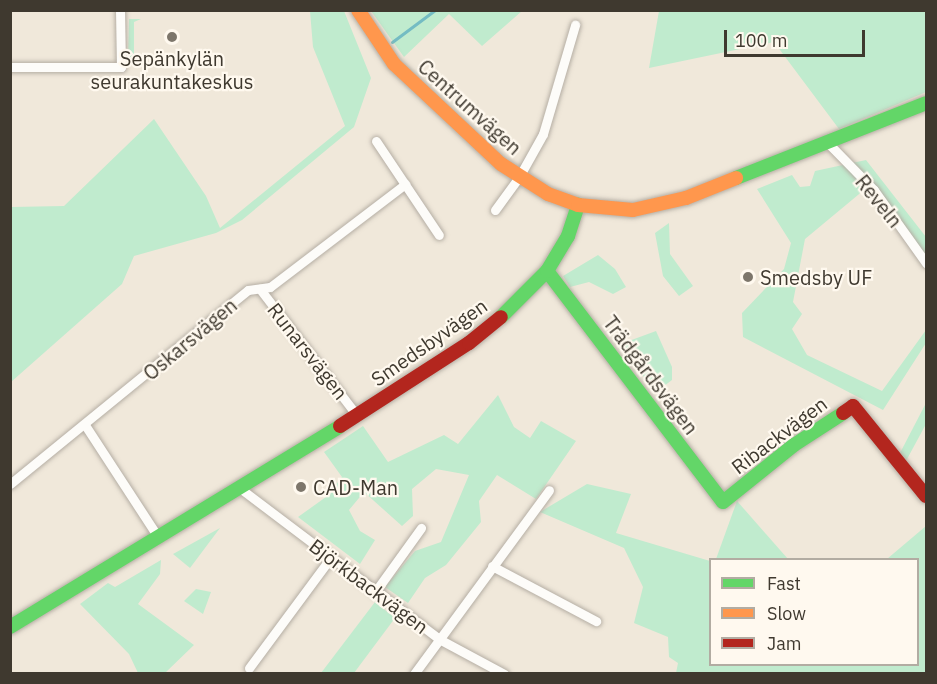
<!DOCTYPE html>
<html>
<head>
<meta charset="utf-8">
<style>
	body { margin:0 }
	#map { position:relative; width:937px; height:684px; overflow:hidden; background:#f0e8da; font-family:"IBM Plex Sans",sans-serif }
	div>[style] { position:absolute }
	.green>* { inset:0; background:#c0ebce }
	.stream>* { height:3px; margin:-1.5px; padding:0 1.5px; transform-origin:1.5px; border-radius:1.5px; background:#74bcc3 }
	.roads { filter:drop-shadow(0 0 2px #b5aea4) drop-shadow(0 0 2px #b5aea4) }
	.street>* { height:9px; margin:-4.5px; padding:0 4.5px; transform-origin:4.5px; border-radius:4.5px; background:#fdfcf9 }
	.fast>* { height:14px; margin:-7px; padding:0 7px; transform-origin:7px; border-radius:7px; background:#63d668 }
	.slow>* { height:14px; margin:-7px; padding:0 7px; transform-origin:7px; border-radius:7px; background:#ff974d }
	.jam>* { height:14px; margin:-7px; padding:0 7px; transform-origin:7px; border-radius:7px; background:#b3261e }
	.dots>* { width:16px; height:16px; translate:-50% -50%; box-sizing:border-box; border:3px solid #fff9ef; border-radius:50% }
	span { translate:-50% -50%; white-space:nowrap; text-align:center; line-height:1.15; -webkit-text-stroke:4.5px #fff9ef; paint-order:stroke }
	.poi-label { font-size:20px; color:#3f392f }
	.left { translate:0 -50%; text-align:left }
	.street-label { font-size:20px; color:#3f392f }
	.frame { position:absolute; inset:0; border:12px solid #3f392f; pointer-events:none }
	.legend { position:absolute; left:709px; top:558px; width:210px; height:108px; box-sizing:border-box; background:#fff9ef; border:2px solid #b2aca2; margin:0; padding:8px 10px; list-style:none; font-size:18px; color:#3f392f }
	.legend li { display:flex; align-items:center; gap:12px; height:30px }
	.legend b { width:30px; border:2px solid #b2aca2 }
	.scale { position:absolute; left:724px; top:30px; width:141px; height:27px; box-sizing:border-box; border:3px solid #3f392f; border-top:0; padding-left:8px; font-size:18px; line-height:21px; white-space:nowrap; color:#3f392f; -webkit-text-stroke:4px #fff9ef; paint-order:stroke }
</style>
</head>
<body>
<div id="map">
	<div class="green">
		<i style="clip-path:polygon(310px 11px,344px 11px,371px 78px,354px 127px,242px 220px,216px 233px,134px 256px,122px 284px,11px 382px,11px 207px,64px 206px,154px 119px,206px 196px,220px 228px,345px 126px,313px 47px)"></i>
		<i style="clip-path:polygon(371px 11px,522px 11px,482px 46px,449px 14px,404px 57px)"></i>
		<i style="clip-path:polygon(659px 11px,926px 11px,926px 92px,839px 129px,774px 42px,649px 68px)"></i>
		<i style="clip-path:polygon(129px 19px,141px 19px,134px 22px,134px 55px,159px 55px,157px 59px,128px 58px)"></i>
		<i style="clip-path:polygon(866px 160px,926px 237px,926px 256px,870px 185px,805px 239px,793px 302px,802px 314px,792px 329px,807px 355px,882px 391px,926px 330px,926px 343px,883px 410px,743px 337px,742px 313px,784px 269px,791px 243px,757px 189px,792px 175px,800px 187px,810px 186px,815px 171px)"></i>
		<i style="clip-path:polygon(669px 223px,670px 254px,693px 286px,679px 296px,663px 276px,655px 233px)"></i>
		<i style="clip-path:polygon(598px 255px,615px 269px,626px 287px,613px 294px,589px 282px,570px 287px,563px 276px)"></i>
		<i style="clip-path:polygon(656px 331px,672px 367px,672px 380px,656px 392px,618px 345px)"></i>
		<i style="clip-path:polygon(498px 395px,514px 427px,530px 438px,541px 421px,576px 441px,536px 499px,497px 475px,479px 501px,481px 522px,446px 565px,425px 578px,408px 603px,385px 587px,415px 551px,441px 542px,469px 475px,436px 469px,412px 489px,413px 516px,402px 526px,364px 492px,349px 510px,360px 531px,375px 540px,360px 564px,298px 517px,326px 497px,342px 477px,324px 452px,363px 426px,388px 462px,444px 435px,458px 444px)"></i>
		<i style="clip-path:polygon(926px 403px,926px 424px,906px 461px,900px 453px)"></i>
		<i style="clip-path:polygon(587px 484px,631px 494px,616px 533px,710px 561px,710px 664px,918px 664px,918px 560px,887px 559px,926px 526px,926px 673px,676px 673px,678px 663px,669px 657px,668px 637px,634px 623px,643px 587px,624px 548px,540px 512px)"></i>
		<i style="clip-path:polygon(737px 501px,788px 559px,716px 559px)"></i>
		<i style="clip-path:polygon(220px 528px,190px 568px,173px 554px)"></i>
		<i style="clip-path:polygon(161px 560px,160px 574px,138px 604px,194px 645px,165px 673px,138px 673px,129px 654px,80px 604px,108px 583px,115px 587px)"></i>
		<i style="clip-path:polygon(196px 589px,211px 592px,203px 614px,184px 601px)"></i>
		<i style="clip-path:polygon(375px 602px,395px 618px,354px 673px,321px 673px)"></i>
	</div>
	<div class="stream">
		<i style="left:392px;top:42px;width:54px;rotate:-36.7deg"></i>
	</div>
	<div class="roads">
		<div class="street">
			<i style="left:10px;top:67px;width:111px"></i>
			<i style="left:121px;top:67px;width:57px;rotate:-91deg"></i>
			<i style="left:376px;top:141px;width:113px;rotate:56.2deg"></i>
			<i style="left:827px;top:142px;width:67px;rotate:45.6deg"></i>
			<i style="left:874px;top:190px;width:90px;rotate:54.5deg"></i>
			<i style="left:495px;top:210px;width:41px;rotate:-54deg"></i>
			<i style="left:519px;top:177px;width:49px;rotate:-60.8deg"></i>
			<i style="left:543px;top:134px;width:114px;rotate:-73.6deg"></i>
			<i style="left:260px;top:289px;width:158px;rotate:52.5deg"></i>
			<i style="left:85px;top:425px;width:134px;rotate:56.9deg"></i>
			<i style="left:10px;top:484px;width:307px;rotate:-39.2deg"></i>
			<i style="left:248px;top:290px;width:22px;rotate:-8deg"></i>
			<i style="left:270px;top:287px;width:170px;rotate:-37.3deg"></i>
			<i style="left:241px;top:489px;width:248px;rotate:37.1deg"></i>
			<i style="left:439px;top:639px;width:74px;rotate:28.3deg"></i>
			<i style="left:492px;top:566px;width:118px;rotate:27.9deg"></i>
			<i style="left:375px;top:592px;width:79px;rotate:-54.3deg"></i>
			<i style="left:249px;top:668px;width:138px;rotate:-53.5deg"></i>
			<i style="left:414px;top:674px;width:228px;rotate:-53.7deg"></i>
		</div>
		<div class="fast">
			<i style="left:736px;top:178px;width:204px;rotate:-21.5deg"></i>
			<i style="left:547px;top:271px;width:290px;rotate:52.7deg"></i>
			<i style="left:723px;top:502px;width:91px;rotate:-38.8deg"></i>
			<i style="left:794px;top:445px;width:59px;rotate:-33.1deg"></i>
			<i style="left:501px;top:317px;width:65px;rotate:-45deg"></i>
			<i style="left:547px;top:271px;width:41px;rotate:-59deg"></i>
			<i style="left:568px;top:236px;width:33px;rotate:-72deg"></i>
			<i style="left:10px;top:627px;width:386px;rotate:-31.3deg"></i>
		</div>
		<div class="slow">
			<i style="left:358px;top:10px;width:65px;rotate:56.3deg"></i>
			<i style="left:394px;top:64px;width:146px;rotate:43.1deg"></i>
			<i style="left:501px;top:164px;width:56px;rotate:32.6deg"></i>
			<i style="left:548px;top:194px;width:32px;rotate:20deg"></i>
			<i style="left:578px;top:205px;width:55px;rotate:5.2deg"></i>
			<i style="left:633px;top:210px;width:54px;rotate:-12.8deg"></i>
			<i style="left:686px;top:198px;width:54px;rotate:-21.8deg"></i>
		</div>
		<div class="jam">
			<i style="left:843px;top:413px;width:12px;rotate:-35deg"></i>
			<i style="left:853px;top:406px;width:116px;rotate:51deg"></i>
			<i style="left:340px;top:426px;width:153px;rotate:-32.8deg"></i>
			<i style="left:469px;top:343px;width:41px;rotate:-39.1deg"></i>
		</div>
	</div>
	<div class="dots">
		<i style="left:172px;top:37px;background:#7d766b"></i>
		<i style="left:748px;top:277px;background:#7d766b"></i>
		<i style="left:301px;top:487px;background:#7d766b"></i>
	</div>
	<div class="poi-label">
		<span style="left:172px;top:70px">Sepänkylän<br>seurakuntakeskus</span>
		<span class="left" style="left:760px;top:277px">Smedsby UF</span>
		<span class="left" style="left:313px;top:487px">CAD-Man</span>
	</div>
	<div class="street-label">
		<span style="left:470px;top:107px;rotate:42deg">Centrumvägen</span>
		<span style="left:879px;top:201px;rotate:51deg">Reveln</span>
		<span style="left:190px;top:339px;rotate:-40deg">Oskarsvägen</span>
		<span style="left:429px;top:342px;rotate:-35deg">Smedsbyvägen</span>
		<span style="left:308px;top:351px;rotate:52deg">Runarsvägen</span>
		<span style="left:651px;top:375px;rotate:53deg">Trädgårdsvägen</span>
		<span style="left:779px;top:435px;rotate:-37deg">Ribackvägen</span>
		<span style="left:369px;top:586px;rotate:37deg">Björkbackvägen</span>
	</div>
	<div class="frame"></div>
	<ul class="legend">
	<li><b style="height:8px;background:#63d668"></b>Fast</li>
	<li><b style="height:8px;background:#ff974d"></b>Slow</li>
	<li><b style="height:8px;background:#b3261e"></b>Jam</li>
	</ul>
	<div class="scale">100 m</div>
</div>
</body>
</html>
